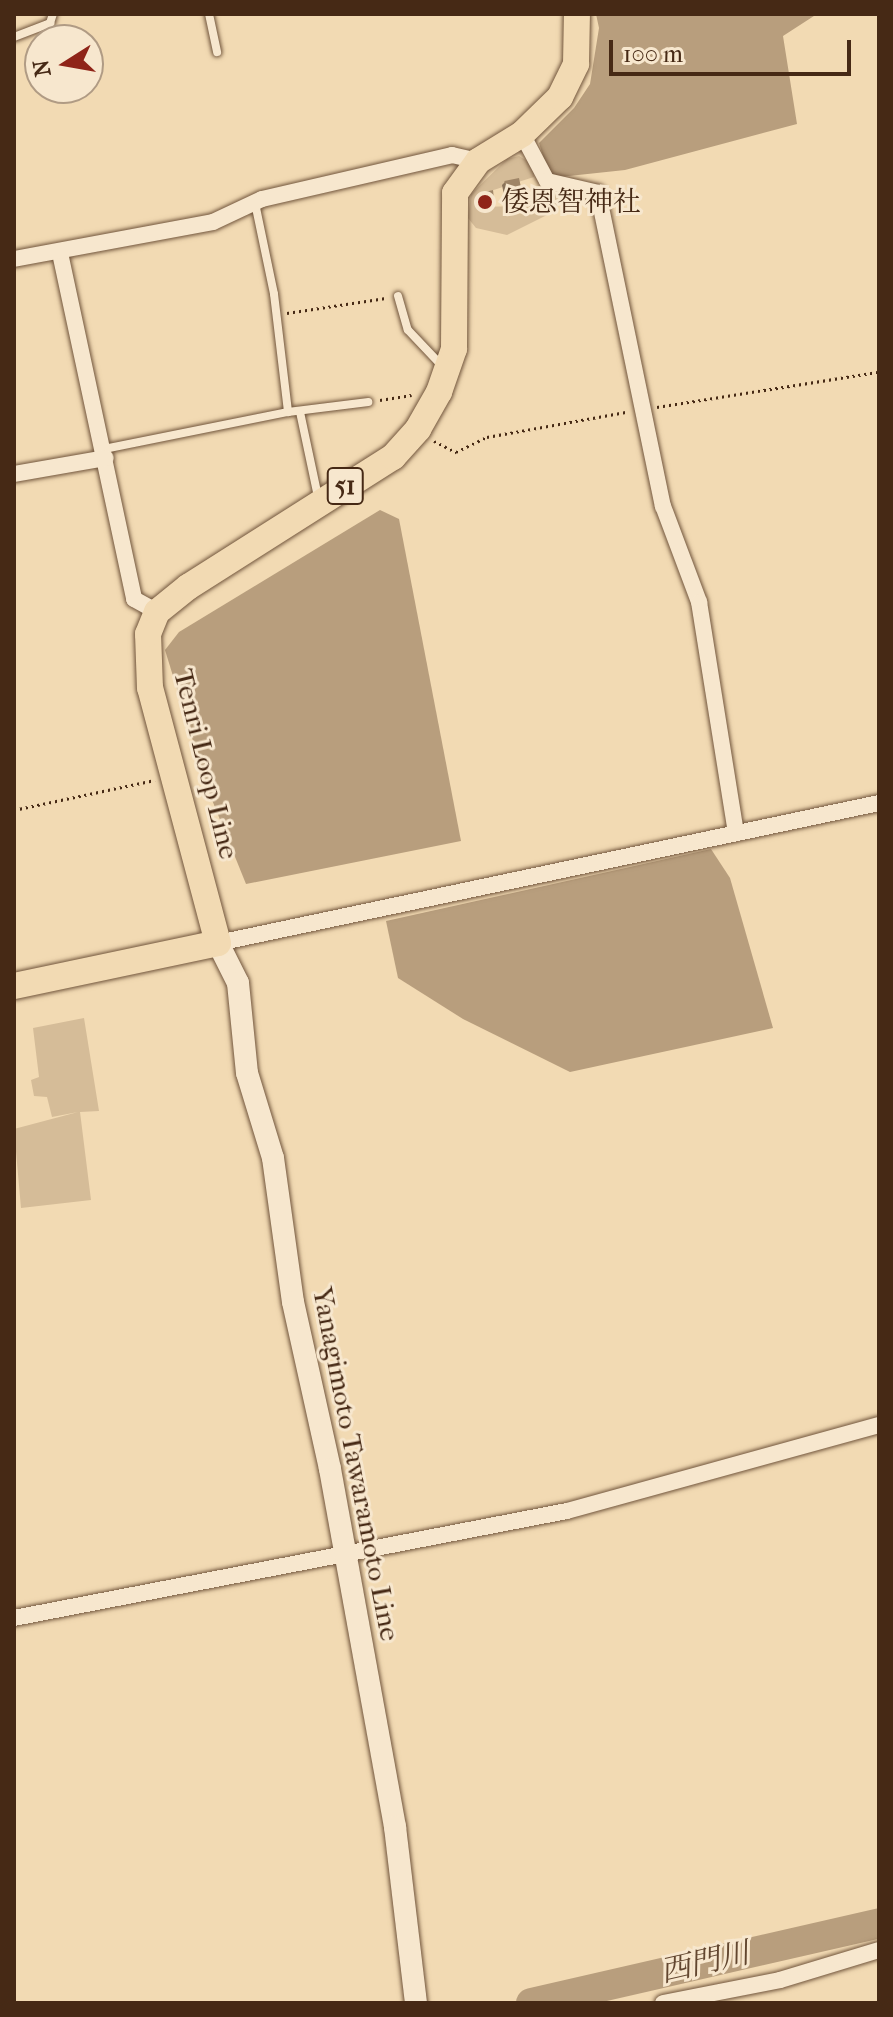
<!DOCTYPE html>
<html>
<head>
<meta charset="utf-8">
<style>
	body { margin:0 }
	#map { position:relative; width:893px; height:2017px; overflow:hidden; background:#f2dab3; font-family:"IM FELL French Canon","Noto Serif JP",serif }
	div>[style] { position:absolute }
	.green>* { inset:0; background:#d5bc98 }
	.water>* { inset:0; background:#b89e7d }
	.river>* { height:30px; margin:-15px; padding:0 15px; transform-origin:15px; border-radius:15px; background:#b89e7d }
	.path>* { height:3px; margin-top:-1.5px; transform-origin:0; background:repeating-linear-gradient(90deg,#462915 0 2px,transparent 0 6px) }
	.roads { filter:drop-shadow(0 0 2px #71553c) drop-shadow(0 0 2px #71553c) }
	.service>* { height:8px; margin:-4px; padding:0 4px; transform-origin:4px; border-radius:4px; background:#f7e7ce }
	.minor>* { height:16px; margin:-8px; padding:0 8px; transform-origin:8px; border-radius:8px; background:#f7e7ce }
	.secondary>* { height:22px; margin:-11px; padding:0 11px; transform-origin:11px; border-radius:11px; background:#f7e7ce }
	.primary>* { height:26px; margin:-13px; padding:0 13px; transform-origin:13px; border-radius:13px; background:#f2dab3 }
	.wall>* { inset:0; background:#897259 }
	.shaded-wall>* { inset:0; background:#6f5d48 }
	.building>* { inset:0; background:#9f8567; transform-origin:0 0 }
	.dots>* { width:22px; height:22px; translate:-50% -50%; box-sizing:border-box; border:4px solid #f7e7ce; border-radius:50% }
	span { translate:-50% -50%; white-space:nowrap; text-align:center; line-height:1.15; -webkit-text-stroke:6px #f7e7ce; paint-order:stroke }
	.shield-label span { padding:2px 6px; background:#f7e7ce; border:2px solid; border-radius:6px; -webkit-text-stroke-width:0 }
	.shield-label { font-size:26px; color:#462915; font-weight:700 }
	.poi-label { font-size:28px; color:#462915 }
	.left { translate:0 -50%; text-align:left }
	.street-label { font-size:28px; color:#462915 }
	.water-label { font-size:30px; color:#62462f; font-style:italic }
	.frame { position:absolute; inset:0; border:16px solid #462915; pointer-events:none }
	.north { position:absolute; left:24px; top:24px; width:80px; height:80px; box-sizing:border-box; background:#f7e7ce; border:2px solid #b09b84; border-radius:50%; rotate:259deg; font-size:22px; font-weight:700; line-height:32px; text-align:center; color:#462915 }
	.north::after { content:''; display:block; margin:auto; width:28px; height:36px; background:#8f2418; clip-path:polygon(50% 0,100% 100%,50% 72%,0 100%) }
	.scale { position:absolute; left:609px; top:40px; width:242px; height:36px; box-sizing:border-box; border:4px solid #462915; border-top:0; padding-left:10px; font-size:24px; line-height:28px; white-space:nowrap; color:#462915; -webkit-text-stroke:6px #f7e7ce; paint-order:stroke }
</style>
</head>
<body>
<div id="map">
	<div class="green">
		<i style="clip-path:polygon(519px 156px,534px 165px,534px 177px,478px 195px,480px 207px,520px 206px,538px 189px,550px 187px,560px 202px,553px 212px,507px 235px,476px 228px,468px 218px,471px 194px,507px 159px)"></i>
		<i style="clip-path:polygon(84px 1018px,99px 1111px,80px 1112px,91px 1200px,21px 1208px,14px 1129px,78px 1112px,52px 1117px,47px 1097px,34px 1096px,31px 1080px,39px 1077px,33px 1028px)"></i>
	</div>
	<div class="water">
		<i style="clip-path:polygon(596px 14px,817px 14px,783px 36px,797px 124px,625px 170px,550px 178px,539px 143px,574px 108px,590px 84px,599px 28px)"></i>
		<i style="clip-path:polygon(380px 510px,399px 519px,461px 841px,246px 884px,208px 790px,165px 650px,179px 632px)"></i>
		<i style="clip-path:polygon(711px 849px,730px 878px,773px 1028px,570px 1072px,463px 1019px,398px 978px,386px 921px)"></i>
	</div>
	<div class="river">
		<i style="left:531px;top:2003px;width:357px;rotate:-12.9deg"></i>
	</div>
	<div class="path">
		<i style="left:287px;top:313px;width:100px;rotate:-8.6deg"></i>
		<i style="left:380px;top:400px;width:32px;rotate:-9deg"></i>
		<i style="left:657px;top:407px;width:225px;rotate:-9deg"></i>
		<i style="left:434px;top:441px;width:25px;rotate:27deg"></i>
		<i style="left:456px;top:452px;width:34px;rotate:-26deg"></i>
		<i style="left:487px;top:437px;width:141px;rotate:-10.2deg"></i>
		<i style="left:14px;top:810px;width:144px;rotate:-12deg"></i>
	</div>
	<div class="roads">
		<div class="service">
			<i style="left:209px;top:14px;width:39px;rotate:78deg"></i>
			<i style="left:14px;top:37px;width:39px;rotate:-21deg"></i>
			<i style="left:50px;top:23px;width:9px;rotate:-72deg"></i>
			<i style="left:255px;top:203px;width:93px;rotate:78.2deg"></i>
			<i style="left:274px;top:294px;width:119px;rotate:83.2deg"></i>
			<i style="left:398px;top:296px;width:35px;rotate:74deg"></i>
			<i style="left:408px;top:330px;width:51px;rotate:46.6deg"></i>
			<i style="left:300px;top:412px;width:87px;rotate:78deg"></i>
			<i style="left:104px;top:449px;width:188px;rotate:-11.4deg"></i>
			<i style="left:288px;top:412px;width:81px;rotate:-7.1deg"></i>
		</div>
		<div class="minor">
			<i style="left:522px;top:134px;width:53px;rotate:62deg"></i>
			<i style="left:547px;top:181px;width:52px;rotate:13.2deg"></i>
			<i style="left:598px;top:193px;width:320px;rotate:78.3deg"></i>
			<i style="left:663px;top:506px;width:103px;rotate:69.4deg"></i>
			<i style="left:699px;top:602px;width:234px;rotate:80.9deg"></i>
			<i style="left:60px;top:253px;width:354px;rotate:77.9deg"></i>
			<i style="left:134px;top:599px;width:26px;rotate:29deg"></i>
			<i style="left:14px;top:259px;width:202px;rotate:-10.5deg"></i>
			<i style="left:213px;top:222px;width:54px;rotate:-25.1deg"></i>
			<i style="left:262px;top:199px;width:195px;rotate:-13deg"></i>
			<i style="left:452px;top:155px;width:27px;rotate:13deg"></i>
			<i style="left:14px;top:474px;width:93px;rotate:-9.9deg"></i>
			<i style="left:218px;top:943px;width:676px;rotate:-11.96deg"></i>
			<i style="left:14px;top:1618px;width:563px;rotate:-10.95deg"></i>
			<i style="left:567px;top:1511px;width:324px;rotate:-15.4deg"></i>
			<i style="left:663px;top:2003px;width:119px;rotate:-11.1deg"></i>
			<i style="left:780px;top:1980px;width:103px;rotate:-16.9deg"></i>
		</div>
		<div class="secondary">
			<i style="left:218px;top:943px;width:45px;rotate:63.4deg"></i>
			<i style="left:238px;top:983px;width:90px;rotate:84.3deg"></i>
			<i style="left:247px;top:1073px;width:89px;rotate:73deg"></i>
			<i style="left:273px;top:1158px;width:145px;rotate:82.1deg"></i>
			<i style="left:293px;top:1302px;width:171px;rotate:77.5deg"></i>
			<i style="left:330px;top:1469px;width:364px;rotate:79.7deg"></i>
			<i style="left:395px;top:1827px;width:177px;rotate:83.2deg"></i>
		</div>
		<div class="primary">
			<i style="left:14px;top:986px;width:208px;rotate:-11.9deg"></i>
			<i style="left:218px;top:943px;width:264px;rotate:-104.9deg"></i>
			<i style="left:150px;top:688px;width:54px;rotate:-92.1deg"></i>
			<i style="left:148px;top:634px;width:24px;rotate:-68deg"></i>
			<i style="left:157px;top:612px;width:40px;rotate:-39deg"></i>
			<i style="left:188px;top:587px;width:243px;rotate:-32.4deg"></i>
			<i style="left:393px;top:457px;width:38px;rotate:-48deg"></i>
			<i style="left:418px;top:429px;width:43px;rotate:-60.4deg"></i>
			<i style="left:439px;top:392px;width:46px;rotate:-70.8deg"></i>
			<i style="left:454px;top:349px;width:156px;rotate:-89.6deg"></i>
			<i style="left:455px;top:193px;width:39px;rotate:-54deg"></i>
			<i style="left:478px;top:161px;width:52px;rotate:-31.5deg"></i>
			<i style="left:522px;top:134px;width:53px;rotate:-44.2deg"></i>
			<i style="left:560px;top:97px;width:37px;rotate:-64deg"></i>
			<i style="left:576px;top:64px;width:50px;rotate:-88.9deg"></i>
		</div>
	</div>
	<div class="wall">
		<i style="clip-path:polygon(505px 182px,521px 201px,506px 204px,502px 185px)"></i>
		<i style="clip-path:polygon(485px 192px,494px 199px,492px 203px,484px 204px,482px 195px)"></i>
	</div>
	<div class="shaded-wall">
		<i style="clip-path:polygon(523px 197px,521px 201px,506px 204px,509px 201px)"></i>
	</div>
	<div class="building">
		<i style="left:519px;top:178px;width:19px;height:15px;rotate:78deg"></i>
		<i style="clip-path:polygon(493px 190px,494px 199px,487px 201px,485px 192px)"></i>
	</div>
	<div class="dots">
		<i style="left:485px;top:202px;background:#8f2418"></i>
	</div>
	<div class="shield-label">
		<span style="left:345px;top:486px">51</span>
	</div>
	<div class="poi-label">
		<span class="left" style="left:501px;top:202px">倭恩智神社</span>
	</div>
	<div class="street-label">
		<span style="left:206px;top:764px;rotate:76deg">Tenri Loop Line</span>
		<span style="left:356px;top:1464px;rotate:79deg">Yanagimoto Tawaramoto Line</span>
	</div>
	<div class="water-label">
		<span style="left:705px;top:1963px;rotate:-13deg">西門川</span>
	</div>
	<div class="frame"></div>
	<div class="north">N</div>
	<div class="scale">100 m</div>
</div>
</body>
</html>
